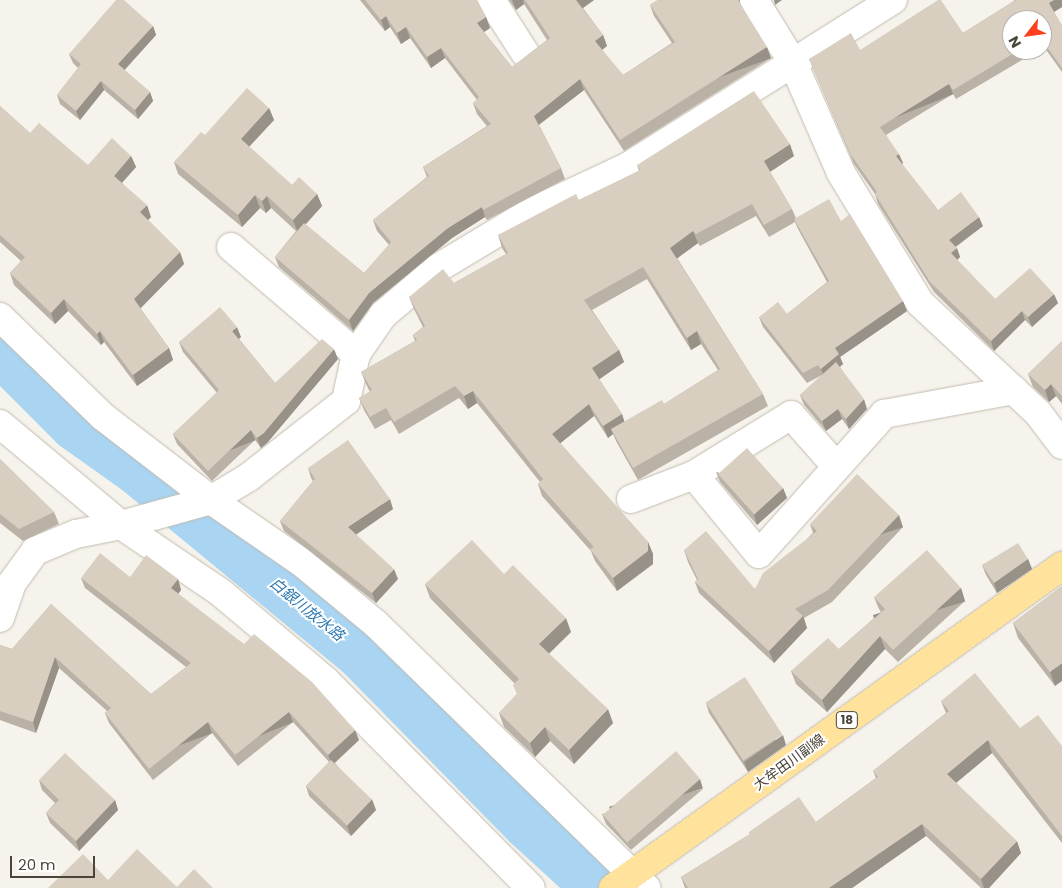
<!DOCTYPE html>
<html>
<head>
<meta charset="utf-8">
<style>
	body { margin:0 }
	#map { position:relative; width:1062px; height:888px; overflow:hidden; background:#f6f3ec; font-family:Poppins,"Noto Sans JP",sans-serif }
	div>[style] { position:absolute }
	.river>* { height:51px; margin:-25.5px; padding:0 25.5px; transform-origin:25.5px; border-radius:25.5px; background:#a9d4f2 }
	.roads { filter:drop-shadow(0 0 1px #c2bbae) drop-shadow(0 0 1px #c2bbae) }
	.street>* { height:28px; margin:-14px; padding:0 14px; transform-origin:14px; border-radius:14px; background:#fff }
	.primary>* { height:28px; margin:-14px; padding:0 14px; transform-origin:14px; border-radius:14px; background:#ffe39c }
	.wall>* { inset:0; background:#bab2a6 }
	.shaded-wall>* { inset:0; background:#979187; transform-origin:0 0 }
	.building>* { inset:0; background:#d8cfc1; transform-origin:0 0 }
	span { translate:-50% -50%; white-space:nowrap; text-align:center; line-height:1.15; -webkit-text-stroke:4px #fff; paint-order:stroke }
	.shield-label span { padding:1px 4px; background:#fff; border:1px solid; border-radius:4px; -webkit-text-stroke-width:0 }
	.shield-label { font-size:12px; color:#4b4439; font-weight:700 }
	.street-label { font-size:14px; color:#4b4439 }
	.water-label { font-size:15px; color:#2e7ab2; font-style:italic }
	.north { position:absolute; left:1002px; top:10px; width:50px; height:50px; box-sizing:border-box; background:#fff; border:1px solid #b7b4b0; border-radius:50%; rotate:240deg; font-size:14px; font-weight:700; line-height:20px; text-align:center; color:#4b4439 }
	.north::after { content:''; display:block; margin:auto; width:18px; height:22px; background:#fc3f1d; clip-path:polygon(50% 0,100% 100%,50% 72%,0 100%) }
	.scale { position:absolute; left:10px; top:856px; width:85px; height:22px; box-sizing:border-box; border:2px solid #4b4439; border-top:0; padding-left:6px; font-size:15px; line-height:18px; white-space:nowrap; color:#4b4439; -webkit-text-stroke:4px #fff; paint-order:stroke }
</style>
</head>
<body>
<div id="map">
	<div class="river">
		<i style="left:0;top:350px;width:106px;rotate:45deg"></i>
		<i style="left:75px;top:425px;width:76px;rotate:35.4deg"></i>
		<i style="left:137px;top:469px;width:289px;rotate:39.5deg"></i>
		<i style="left:360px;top:653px;width:240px;rotate:45.5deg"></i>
		<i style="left:528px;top:824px;width:95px;rotate:42.4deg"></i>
	</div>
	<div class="roads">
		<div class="street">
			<i style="left:491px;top:0;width:63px;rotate:57.3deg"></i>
			<i style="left:754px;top:0;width:74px;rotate:58.2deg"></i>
			<i style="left:793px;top:63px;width:120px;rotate:66.4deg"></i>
			<i style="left:841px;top:173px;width:152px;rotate:58.7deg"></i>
			<i style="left:920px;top:303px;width:161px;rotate:43deg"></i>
			<i style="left:1038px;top:413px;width:40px;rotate:53deg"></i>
			<i style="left:231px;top:247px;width:165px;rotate:40.6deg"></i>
			<i style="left:0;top:317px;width:142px;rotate:44.1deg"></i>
			<i style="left:102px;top:416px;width:138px;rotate:37.6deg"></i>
			<i style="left:211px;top:500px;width:109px;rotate:34.6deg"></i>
			<i style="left:301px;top:562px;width:97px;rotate:39.6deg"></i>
			<i style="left:376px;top:624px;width:378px;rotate:44.3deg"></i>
			<i style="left:0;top:424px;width:158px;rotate:39.9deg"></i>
			<i style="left:121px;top:525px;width:120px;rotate:34.1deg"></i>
			<i style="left:220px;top:592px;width:138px;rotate:40deg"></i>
			<i style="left:326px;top:681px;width:291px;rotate:45.3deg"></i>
			<i style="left:694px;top:475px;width:102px;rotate:50.6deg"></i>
			<i style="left:759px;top:554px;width:188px;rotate:-48.2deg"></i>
			<i style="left:884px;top:414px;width:132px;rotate:-10.5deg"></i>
			<i style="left:631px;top:499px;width:67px;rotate:-20.9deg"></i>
			<i style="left:694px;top:475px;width:114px;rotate:-31.7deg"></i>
			<i style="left:791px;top:415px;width:69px;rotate:48.5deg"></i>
			<i style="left:0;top:618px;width:37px;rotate:-71deg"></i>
			<i style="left:12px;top:583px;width:39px;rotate:-54deg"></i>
			<i style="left:35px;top:551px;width:44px;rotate:-22.5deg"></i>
			<i style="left:76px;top:534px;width:46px;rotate:-11.3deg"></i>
			<i style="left:121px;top:525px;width:93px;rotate:-15.5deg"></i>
			<i style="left:211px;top:500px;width:44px;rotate:-31.2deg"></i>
			<i style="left:249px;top:477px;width:123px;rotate:-38.1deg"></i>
			<i style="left:346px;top:401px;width:48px;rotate:-78deg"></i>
			<i style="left:356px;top:354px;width:47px;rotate:-55.3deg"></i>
			<i style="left:383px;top:315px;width:72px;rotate:-40.5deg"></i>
			<i style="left:438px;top:268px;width:111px;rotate:-31deg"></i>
			<i style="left:533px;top:211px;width:106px;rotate:-25.1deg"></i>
			<i style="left:629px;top:166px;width:312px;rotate:-32.2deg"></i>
		</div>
		<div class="primary">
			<i style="left:613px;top:888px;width:553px;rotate:-35.65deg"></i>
		</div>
	</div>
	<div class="wall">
		<i style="clip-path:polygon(360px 0,477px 0,486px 17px,490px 28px,484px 32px,512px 67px,547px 40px,524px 4px,516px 10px,509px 0,594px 0,583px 8px,603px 35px,607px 46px,602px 50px,623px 75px,672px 43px,654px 16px,650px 5px,658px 0,740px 0,740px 3px,771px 58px,624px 151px,584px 90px,539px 125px,561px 168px,565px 179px,487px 220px,485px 217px,452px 238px,373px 303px,353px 331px,279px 267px,275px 257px,296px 231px,271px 208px,266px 213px,260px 208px,242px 227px,178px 174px,174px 162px,205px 135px,269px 108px,274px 120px,249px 147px,292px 185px,317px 194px,322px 206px,305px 224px,364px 273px,389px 245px,377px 231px,373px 220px,427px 177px,423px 167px,487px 126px,477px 114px,473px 103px,477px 100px,445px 58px,431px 68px,410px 38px,401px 44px,390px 27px,385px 31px)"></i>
		<i style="clip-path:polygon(1014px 0,1062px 0,1062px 7px,1054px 12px,1062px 26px,1062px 72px,1044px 47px,1042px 48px,1042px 20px,1012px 50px,1039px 50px,956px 99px,953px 94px,886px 135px,903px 163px,902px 164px,938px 210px,983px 226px,956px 247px,960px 257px,957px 260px,995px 299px,1058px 303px,1032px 327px,1025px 320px,994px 351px,934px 292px,878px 204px,875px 194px,854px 164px,809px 59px,860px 50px,963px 33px,1014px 1px)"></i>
		<i style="clip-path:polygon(153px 26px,156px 35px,124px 70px,150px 92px,153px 101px,138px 119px,104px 90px,80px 120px,60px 104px,57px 95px,78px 68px,73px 63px,69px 54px)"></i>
		<i style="clip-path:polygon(0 106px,30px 133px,88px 165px,131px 156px,136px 167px,122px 183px,151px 217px,148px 220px,180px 252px,184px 264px,140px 308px,169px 348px,173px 360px,137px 386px,104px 342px,101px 345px,68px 311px,55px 324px,14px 285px,10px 273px,21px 261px,0 242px)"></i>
		<i style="clip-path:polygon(evenodd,794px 156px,770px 172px,792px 209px,796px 218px,841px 221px,907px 311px,840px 357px,843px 364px,840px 367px,867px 409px,849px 429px,842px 419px,826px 431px,804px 405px,800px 395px,822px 375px,807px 383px,763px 327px,759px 317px,787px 314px,827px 282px,798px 229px,795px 222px,769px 237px,756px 216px,700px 246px,698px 243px,677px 258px,763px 394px,768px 406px,638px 480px,616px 441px,613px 434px,608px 438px,594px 416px,560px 443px,648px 542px,653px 554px,653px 564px,617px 591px,595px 561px,591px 551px,542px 496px,538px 484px,540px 482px,477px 403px,468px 409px,459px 398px,399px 434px,391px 420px,375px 429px,364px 410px,359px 398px,370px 392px,366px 384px,361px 372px,415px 341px,413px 335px,423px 327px,414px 309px,409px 297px,454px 283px,506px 254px,502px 248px,498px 235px,579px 200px,639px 171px,637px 165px,794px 156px,647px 279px,691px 350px,701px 344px,718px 370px,664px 404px,624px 422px,622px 414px,599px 379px,624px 362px,619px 350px,592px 310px,647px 279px)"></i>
		<i style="clip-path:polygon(241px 337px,239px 339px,275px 383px,338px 359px,267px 443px,261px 448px,255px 440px,212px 481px,177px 444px,173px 434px,217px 393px,183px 352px,179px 342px)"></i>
		<i style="clip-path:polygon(1062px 341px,1062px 404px,1056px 396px,1049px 402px,1033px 387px,1028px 374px)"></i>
		<i style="clip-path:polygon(0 459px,54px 512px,59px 524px,23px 541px,0 523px)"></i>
		<i style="clip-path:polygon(308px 468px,393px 509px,356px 535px,398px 579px,376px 603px,284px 531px,280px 521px,313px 481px,311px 478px)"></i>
		<i style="clip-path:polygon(716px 472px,783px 488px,787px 498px,757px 525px,720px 482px)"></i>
		<i style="clip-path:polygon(810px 524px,903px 527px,832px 602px,804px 618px,807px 628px,774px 663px,699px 593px,695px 582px,697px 580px,688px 562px,684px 550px,755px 589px,813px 533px)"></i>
		<i style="clip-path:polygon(1028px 559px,1032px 569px,997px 593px,986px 575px,982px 565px)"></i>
		<i style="clip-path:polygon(504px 574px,571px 632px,549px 654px,613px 723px,574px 764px,550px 741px,535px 757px,504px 727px,499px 713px,517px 694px,515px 684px,430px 598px,425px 584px)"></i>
		<i style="clip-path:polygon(130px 577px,178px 579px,181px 590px,178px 594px,359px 740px,335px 763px,376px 810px,351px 836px,309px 796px,306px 786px,329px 762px,293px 722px,238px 766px,212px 733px,153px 780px,109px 723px,105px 713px,107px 711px,59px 668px,36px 733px,0 720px,0 645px,12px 649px,51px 604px,151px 694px,186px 667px,85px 588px,81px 578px)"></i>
		<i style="clip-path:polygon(1062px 586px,1055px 686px,1018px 638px,1013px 623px)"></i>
		<i style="clip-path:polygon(961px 588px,965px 601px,898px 662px,885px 649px,827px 712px,796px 684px,791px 671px,839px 649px,881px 612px,879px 609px,874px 597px)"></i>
		<i style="clip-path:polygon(941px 701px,1020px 728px,1062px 746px,1062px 843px,992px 753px,956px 783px,1021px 853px,989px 888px,981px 888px,926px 836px,852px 888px,685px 888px,681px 877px,750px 834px,749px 832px,816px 822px,876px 778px,873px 771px,946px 713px)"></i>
		<i style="clip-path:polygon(706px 703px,786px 745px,748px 772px,709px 713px)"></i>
		<i style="clip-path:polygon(39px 780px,115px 800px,118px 810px,79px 851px,50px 823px,46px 813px,55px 803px,42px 790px)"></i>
		<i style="clip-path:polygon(703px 789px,631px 850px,606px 824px,602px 814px)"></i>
	</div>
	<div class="shaded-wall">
		<i style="clip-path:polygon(512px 0,523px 0,524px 4px,516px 10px)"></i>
		<i style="clip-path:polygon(576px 0,594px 0,580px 10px)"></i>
		<i style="clip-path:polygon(774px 0,782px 0,775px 5px)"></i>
		<i style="clip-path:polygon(1054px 0,1062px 0,1062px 7px,1052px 13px,1049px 3px)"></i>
		<i style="clip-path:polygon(386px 16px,390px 27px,385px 31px,381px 20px)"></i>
		<i style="clip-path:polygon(486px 17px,490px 28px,481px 34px,477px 23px)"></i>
		<i style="clip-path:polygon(153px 26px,156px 35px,121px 74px,118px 64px)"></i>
		<i style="clip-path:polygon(406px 27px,410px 38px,401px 44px,397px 33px)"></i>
		<i style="clip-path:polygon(603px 35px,607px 46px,599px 52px,595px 41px)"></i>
		<i style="left:767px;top:47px;width:12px;height:174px;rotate:70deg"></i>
		<i style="clip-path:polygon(441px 48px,445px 58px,431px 68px,427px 57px)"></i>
		<i style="clip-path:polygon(580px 79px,584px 90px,537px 126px,534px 116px)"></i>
		<i style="clip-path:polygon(101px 81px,104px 90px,80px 120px,76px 111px)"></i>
		<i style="left:949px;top:84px;width:11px;height:81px;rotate:68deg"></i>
		<i style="clip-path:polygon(150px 92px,153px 101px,138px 119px,135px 110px)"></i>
		<i style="clip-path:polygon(269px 108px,274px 120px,245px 151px,241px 139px)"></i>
		<i style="clip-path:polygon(790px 144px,794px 156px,768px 173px,764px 161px)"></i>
		<i style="clip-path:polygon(899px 154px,903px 163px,899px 166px,896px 156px)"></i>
		<i style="clip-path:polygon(131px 156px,136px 167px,118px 187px,114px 176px)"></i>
		<i style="clip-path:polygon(317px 194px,322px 206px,298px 233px,293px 220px)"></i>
		<i style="clip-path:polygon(255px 195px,260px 208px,242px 227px,238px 215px)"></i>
		<i style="clip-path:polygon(267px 196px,271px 208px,266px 213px,262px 201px)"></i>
		<i style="clip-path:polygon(147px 205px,151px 217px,144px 224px,140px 212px)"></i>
		<i style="clip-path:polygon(482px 207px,485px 217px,452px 238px,373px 303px,353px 331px,349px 320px,369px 293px,448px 228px)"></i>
		<i style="clip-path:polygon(979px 217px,983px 226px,952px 249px,949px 240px)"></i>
		<i style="clip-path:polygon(693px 231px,698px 243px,675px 260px,670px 248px)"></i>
		<i style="clip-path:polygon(957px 248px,960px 257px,954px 263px,951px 253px)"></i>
		<i style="clip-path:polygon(180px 252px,184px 264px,138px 311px,134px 299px)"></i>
		<i style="clip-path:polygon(1054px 294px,1058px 303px,1032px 327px,1028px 317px)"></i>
		<i style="clip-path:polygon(64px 299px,68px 311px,55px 324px,51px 313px)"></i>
		<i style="clip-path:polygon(903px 301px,907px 311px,840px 357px,843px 364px,825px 379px,821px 369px,835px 348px)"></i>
		<i style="clip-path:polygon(1022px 311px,1025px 320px,994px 351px,991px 341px)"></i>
		<i style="clip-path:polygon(237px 327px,241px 337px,236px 341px,232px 331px)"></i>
		<i style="clip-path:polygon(100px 331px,104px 342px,101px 345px,97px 334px)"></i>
		<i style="clip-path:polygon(697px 331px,701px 344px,691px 350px,687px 338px)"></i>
		<i style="clip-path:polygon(169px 348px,173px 360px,137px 386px,133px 375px)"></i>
		<i style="clip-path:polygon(334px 349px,338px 359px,267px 443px,261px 448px,257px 438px)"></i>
		<i style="clip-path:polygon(619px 350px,624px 362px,597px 381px,592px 368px)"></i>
		<i style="clip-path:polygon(1051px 384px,1056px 396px,1049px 402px,1045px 390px)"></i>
		<i style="clip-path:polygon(473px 391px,477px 403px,468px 409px,464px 396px)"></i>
		<i style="clip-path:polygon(864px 399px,867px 409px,849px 429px,846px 419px)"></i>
		<i style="clip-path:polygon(589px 404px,594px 416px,557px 446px,552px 434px)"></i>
		<i style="clip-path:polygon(838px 409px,842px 419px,826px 431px,822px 421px)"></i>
		<i style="clip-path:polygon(622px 414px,626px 426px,611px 429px,613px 434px,608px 438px,603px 426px)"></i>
		<i style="left:251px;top:430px;width:11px;height:59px;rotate:68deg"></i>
		<i style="clip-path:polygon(783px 488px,787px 498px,757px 525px,754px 515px)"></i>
		<i style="clip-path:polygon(390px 499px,393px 509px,352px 537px,348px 527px)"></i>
		<i style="left:899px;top:515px;width:13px;height:103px;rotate:72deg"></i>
		<i style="clip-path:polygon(648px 542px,653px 554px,653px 564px,617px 591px,613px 578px)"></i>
		<i style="clip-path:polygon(1028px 559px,1032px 569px,997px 593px,994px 583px)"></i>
		<i style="clip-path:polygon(394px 569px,398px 579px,376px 603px,372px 593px)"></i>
		<i style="clip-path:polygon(178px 579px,181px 590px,175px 598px,171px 588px)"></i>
		<i style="left:961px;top:588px;width:14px;height:92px;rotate:73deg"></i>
		<i style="clip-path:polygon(803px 616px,807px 628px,774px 663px,769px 651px)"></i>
		<i style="clip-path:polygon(566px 618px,571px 632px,544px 658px,539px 644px)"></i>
		<i style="clip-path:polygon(880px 636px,885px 649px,827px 712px,822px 700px)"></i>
		<i style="clip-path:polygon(55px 657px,59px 668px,36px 733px,33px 722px)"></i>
		<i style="clip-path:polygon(1062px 663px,1062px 681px,1055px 686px,1050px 672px)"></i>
		<i style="clip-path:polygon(608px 709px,613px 723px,574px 764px,569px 750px)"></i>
		<i style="left:289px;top:712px;width:11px;height:69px;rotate:68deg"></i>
		<i style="left:208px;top:722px;width:12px;height:75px;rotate:70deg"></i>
		<i style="clip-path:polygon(545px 727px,550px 741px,535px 757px,530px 743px)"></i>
		<i style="clip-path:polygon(355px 730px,359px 740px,332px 765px,328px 755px)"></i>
		<i style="clip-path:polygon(783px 735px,786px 745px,748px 772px,744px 762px)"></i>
		<i style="clip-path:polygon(988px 740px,992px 753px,951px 787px,947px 774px)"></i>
		<i style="left:700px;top:779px;width:10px;height:95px;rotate:73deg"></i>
		<i style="clip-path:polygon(372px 799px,376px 810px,351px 836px,347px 826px)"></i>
		<i style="clip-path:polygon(115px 800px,118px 810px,79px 851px,76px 841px)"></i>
		<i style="clip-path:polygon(922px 824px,926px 836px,852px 888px,829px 888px)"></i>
		<i style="clip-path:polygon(1017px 841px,1021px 853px,989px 888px,984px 888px,981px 879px)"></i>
	</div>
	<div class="building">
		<i style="clip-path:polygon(116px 0,124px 0,153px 26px,118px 64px,150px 92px,135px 110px,101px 81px,76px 111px,57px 95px,81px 64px,69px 54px)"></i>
		<i style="clip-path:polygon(365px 0,477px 0,486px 17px,477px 23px,512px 67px,550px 38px,525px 0,576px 0,603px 35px,595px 41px,623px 75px,675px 42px,650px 5px,658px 0,738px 0,767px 47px,620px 140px,580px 79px,534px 116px,561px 168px,483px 210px,482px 207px,448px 228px,369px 293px,349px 320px,275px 257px,304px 223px,364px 273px,391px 242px,373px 220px,429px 176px,423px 167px,491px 124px,473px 103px,479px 97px,441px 48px,427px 57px,406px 27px,397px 33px,386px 16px,381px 20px)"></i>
		<i style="clip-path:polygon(938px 0,941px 0,963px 33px,1016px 0,1054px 0,1049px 3px,1062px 26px,1062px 68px,1042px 40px,1042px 20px,1012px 20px,1012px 50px,1019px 50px,953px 90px,949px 84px,880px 127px,899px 154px,896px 156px,938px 210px,961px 192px,979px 217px,949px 240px,957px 248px,951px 253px,995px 299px,1030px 268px,1054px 294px,1028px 317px,1022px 311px,991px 341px,930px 282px,875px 194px,877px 192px,851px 155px,809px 59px,851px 33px,860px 50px)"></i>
		<i style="clip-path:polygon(247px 88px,269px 108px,241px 139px,292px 185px,299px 177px,317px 194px,293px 220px,267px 196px,262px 201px,255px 195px,238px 215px,174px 162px,201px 132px,205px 135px)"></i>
		<i style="clip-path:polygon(754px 91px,790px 144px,764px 161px,792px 209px,764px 225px,752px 204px,696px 234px,693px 231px,670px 248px,763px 394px,633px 468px,611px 429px,662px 400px,664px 404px,720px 369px,697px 331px,687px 338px,643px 267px,584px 300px,619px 350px,592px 368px,622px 414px,603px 426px,589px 404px,552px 434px,648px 542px,648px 551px,613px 578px,590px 549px,594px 547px,538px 484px,543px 479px,473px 391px,464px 396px,455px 386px,394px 422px,386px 408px,370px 417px,359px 398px,372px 390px,361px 372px,417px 340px,413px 335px,425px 326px,409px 297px,443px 269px,454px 283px,508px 253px,498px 235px,576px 194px,579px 200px,640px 170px,637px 165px)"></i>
		<i style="clip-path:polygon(0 106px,30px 133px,39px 123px,88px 165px,112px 138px,131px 156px,114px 176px,147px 205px,140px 212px,180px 252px,134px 299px,169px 348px,133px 375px,100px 331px,97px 334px,64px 299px,51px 313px,10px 273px,25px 257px,0 235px)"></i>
		<i style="clip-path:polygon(829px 199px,841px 221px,850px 214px,903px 301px,835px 348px,839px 354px,821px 369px,818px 365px,803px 373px,759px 317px,778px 302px,787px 314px,829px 281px,794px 219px)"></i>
		<i style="clip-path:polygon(220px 307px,237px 327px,232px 331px,275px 383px,322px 339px,334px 349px,264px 433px,257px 438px,251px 430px,208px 471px,173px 434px,219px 390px,179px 342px)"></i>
		<i style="clip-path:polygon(1062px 341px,1062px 396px,1051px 384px,1045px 390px,1028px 374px)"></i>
		<i style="clip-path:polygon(836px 362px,864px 399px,846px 419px,838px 409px,822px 421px,800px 395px)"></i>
		<i style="clip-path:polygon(348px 440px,390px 499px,348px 527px,394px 569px,372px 593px,280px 521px,315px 479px,308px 468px)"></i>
		<i style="left:747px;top:448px;width:54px;height:39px;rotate:48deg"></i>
		<i style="clip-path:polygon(0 459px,54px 512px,19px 529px,0 514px)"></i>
		<i style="clip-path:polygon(857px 474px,899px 515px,828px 590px,795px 609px,803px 616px,769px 651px,695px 582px,698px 579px,684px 550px,706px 531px,755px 589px,763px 573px,817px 531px,810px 524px)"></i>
		<i style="clip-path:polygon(472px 540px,504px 574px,513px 565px,566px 618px,539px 644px,608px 709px,569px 750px,545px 727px,530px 743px,499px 713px,517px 694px,513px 685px,519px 679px,425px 584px)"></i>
		<i style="clip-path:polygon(1018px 543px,1028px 559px,994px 583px,982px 565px)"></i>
		<i style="clip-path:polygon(927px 550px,961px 588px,893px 650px,880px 636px,822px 700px,791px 671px,828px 638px,839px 649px,885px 609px,874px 597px)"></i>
		<i style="clip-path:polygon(100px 553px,130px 577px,146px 555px,178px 579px,171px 588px,244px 644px,254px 634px,312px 682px,355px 730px,328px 755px,289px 712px,235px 755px,208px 722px,149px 769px,105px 713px,111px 708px,55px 657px,33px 722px,0 711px,0 645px,12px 649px,51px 604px,151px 694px,191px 663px,81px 578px)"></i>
		<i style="clip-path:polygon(1062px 586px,1062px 663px,1050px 672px,1013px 623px)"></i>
		<i style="clip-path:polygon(975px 673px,1020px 728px,1038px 715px,1062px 746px,1062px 836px,988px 740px,947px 774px,1017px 841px,981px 879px,922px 824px,829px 888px,688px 888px,681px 877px,750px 834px,749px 832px,799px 797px,816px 822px,878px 777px,873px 771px,949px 711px,941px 701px)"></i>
		<i style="left:745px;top:677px;width:69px;height:47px;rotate:57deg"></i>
		<i style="left:676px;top:751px;width:37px;height:97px;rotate:49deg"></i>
		<i style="clip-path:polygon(65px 753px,115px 800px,76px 841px,46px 813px,59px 800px,39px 780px)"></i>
		<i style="left:331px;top:760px;width:57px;height:36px;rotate:44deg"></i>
		<i style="clip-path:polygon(137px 849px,177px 887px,194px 869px,213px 888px,48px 888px,83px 854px,108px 880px)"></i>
	</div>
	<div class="shield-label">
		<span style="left:847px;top:720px">18</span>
	</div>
	<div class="street-label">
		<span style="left:789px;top:762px;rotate:-36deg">大牟田川副線</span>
	</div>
	<div class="water-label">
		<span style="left:307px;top:609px;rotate:39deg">白銀川放水路</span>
	</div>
	<div class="north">N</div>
	<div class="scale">20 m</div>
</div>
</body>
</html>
